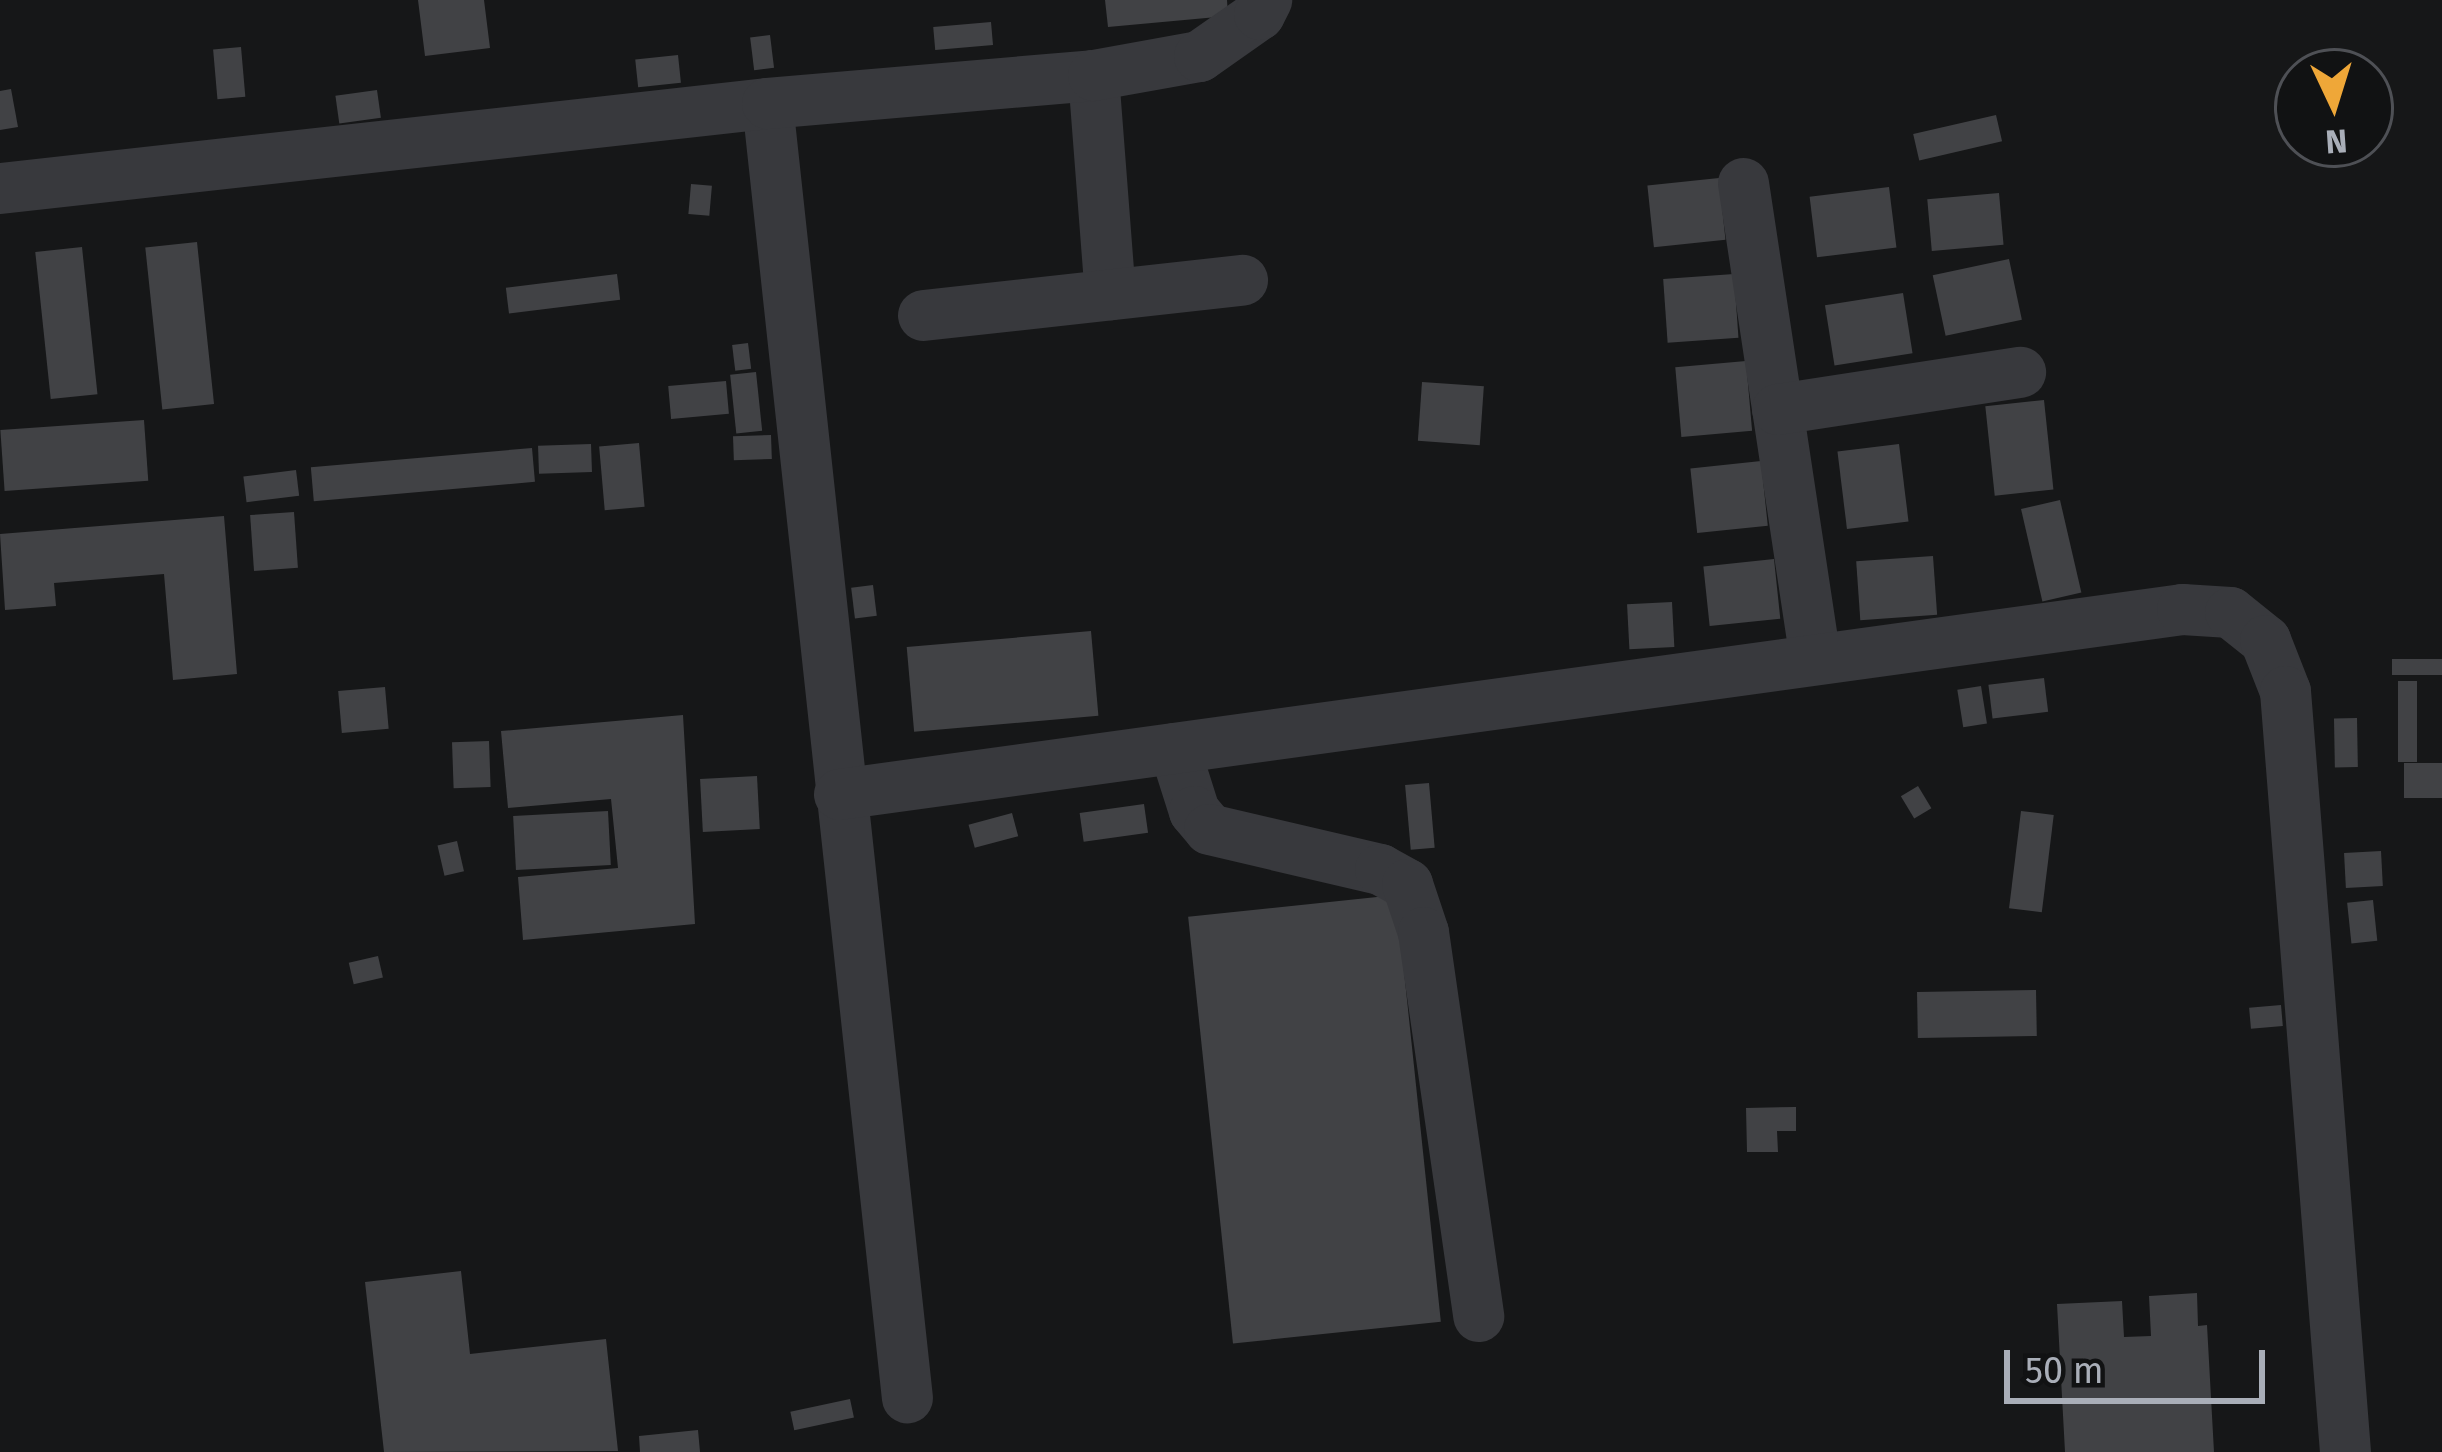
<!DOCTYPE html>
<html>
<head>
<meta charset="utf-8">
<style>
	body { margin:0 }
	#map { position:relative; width:2442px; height:1452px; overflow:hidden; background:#161718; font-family:"Fira Sans",sans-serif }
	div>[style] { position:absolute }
	.building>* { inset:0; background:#414245; transform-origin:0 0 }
	.minor>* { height:51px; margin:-25.5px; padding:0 25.5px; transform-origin:25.5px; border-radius:25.5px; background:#38393d }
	span { translate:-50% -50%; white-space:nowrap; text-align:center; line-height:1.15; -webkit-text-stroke:10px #111213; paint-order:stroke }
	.north { position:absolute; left:2274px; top:48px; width:120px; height:120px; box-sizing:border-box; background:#111213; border:3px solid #4e5055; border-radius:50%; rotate:176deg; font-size:33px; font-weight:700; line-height:48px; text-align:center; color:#a9aeb8 }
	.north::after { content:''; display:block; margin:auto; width:42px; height:54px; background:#efa738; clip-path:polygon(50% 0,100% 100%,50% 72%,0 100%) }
	.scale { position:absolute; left:2004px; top:1350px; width:261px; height:54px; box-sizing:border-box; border:6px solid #a9aeb8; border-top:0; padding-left:15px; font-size:36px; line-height:42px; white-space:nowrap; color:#a9aeb8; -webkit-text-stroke:9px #111213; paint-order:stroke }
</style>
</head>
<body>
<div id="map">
	<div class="building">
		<i style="clip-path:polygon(418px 0,484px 0,490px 48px,425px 56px)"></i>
		<i style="clip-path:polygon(1105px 0,1227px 0,1228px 16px,1108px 27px)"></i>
		<i style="left:991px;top:22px;width:23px;height:58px;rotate:85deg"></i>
		<i style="left:770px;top:35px;width:33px;height:20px;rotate:83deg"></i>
		<i style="left:241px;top:47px;width:50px;height:28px;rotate:85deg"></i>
		<i style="left:678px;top:55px;width:28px;height:43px;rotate:84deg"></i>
		<i style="clip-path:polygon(11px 89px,18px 127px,0 130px,0 91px)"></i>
		<i style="left:377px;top:90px;width:28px;height:42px;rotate:82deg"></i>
		<i style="left:1996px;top:115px;width:27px;height:85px;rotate:77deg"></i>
		<i style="left:1719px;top:178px;width:62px;height:72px;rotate:84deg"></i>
		<i style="left:691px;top:184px;width:21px;height:30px;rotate:5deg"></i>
		<i style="left:1889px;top:187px;width:61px;height:80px;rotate:83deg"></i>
		<i style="left:1999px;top:193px;width:52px;height:72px;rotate:85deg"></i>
		<i style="left:197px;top:242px;width:163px;height:52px;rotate:84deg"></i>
		<i style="left:82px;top:247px;width:148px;height:47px;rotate:84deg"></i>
		<i style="left:2009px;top:259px;width:62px;height:78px;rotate:78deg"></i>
		<i style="left:617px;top:274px;width:26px;height:112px;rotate:83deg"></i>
		<i style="left:1734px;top:274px;width:64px;height:71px;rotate:86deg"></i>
		<i style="left:1903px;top:293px;width:61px;height:79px;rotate:81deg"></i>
		<i style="left:748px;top:343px;width:26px;height:16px;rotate:83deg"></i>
		<i style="left:1746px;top:361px;width:70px;height:71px;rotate:85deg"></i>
		<i style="left:756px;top:372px;width:59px;height:26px;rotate:84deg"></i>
		<i style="left:726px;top:381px;width:33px;height:58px;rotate:85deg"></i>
		<i style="left:1422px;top:382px;width:62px;height:59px;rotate:4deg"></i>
		<i style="left:2044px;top:400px;width:90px;height:59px;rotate:84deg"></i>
		<i style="left:144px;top:420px;width:61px;height:144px;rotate:86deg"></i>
		<i style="left:771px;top:435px;width:24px;height:38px;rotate:88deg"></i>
		<i style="left:639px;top:443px;width:64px;height:40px;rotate:85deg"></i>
		<i style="left:591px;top:444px;width:28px;height:53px;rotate:88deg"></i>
		<i style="left:1899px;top:444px;width:78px;height:62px;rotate:83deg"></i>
		<i style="left:532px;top:448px;width:34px;height:222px;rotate:85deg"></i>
		<i style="left:1761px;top:461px;width:65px;height:71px;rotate:84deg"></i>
		<i style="left:296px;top:470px;width:26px;height:53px;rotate:83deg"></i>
		<i style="left:2060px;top:500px;width:95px;height:40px;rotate:77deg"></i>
		<i style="left:294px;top:512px;width:56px;height:44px;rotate:86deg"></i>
		<i style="clip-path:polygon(224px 516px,237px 674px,173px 680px,164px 574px,54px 583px,56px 606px,5px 610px,0 534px)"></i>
		<i style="left:1933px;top:556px;width:59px;height:77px;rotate:86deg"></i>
		<i style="left:1774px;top:559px;width:60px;height:71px;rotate:84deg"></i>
		<i style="left:873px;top:585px;width:31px;height:22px;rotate:83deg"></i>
		<i style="left:1672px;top:602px;width:45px;height:45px;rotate:87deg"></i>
		<i style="left:1091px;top:631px;width:85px;height:185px;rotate:85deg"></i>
		<i style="left:2442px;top:659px;width:16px;height:50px;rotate:90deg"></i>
		<i style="left:2044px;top:678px;width:34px;height:56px;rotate:83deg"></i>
		<i style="left:2398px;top:681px;width:19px;height:81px"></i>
		<i style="left:1981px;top:686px;width:38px;height:24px;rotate:81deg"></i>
		<i style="left:385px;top:687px;width:42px;height:47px;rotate:85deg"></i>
		<i style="clip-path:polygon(683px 715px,695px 924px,523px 940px,518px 877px,618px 868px,611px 799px,508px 808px,501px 731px)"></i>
		<i style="left:2357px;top:718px;width:49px;height:23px;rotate:89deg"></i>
		<i style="left:489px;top:741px;width:46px;height:37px;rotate:88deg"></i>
		<i style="left:2442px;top:763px;width:35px;height:38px;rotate:90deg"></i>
		<i style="left:757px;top:776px;width:53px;height:57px;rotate:87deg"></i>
		<i style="left:1429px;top:783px;width:65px;height:24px;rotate:85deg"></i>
		<i style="left:1918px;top:786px;width:26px;height:20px;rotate:59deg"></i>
		<i style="left:1144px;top:804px;width:29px;height:65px;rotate:82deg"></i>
		<i style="left:608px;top:811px;width:54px;height:95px;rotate:87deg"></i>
		<i style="left:2021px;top:811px;width:33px;height:98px;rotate:7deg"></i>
		<i style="left:1012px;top:813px;width:24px;height:45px;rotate:75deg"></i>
		<i style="left:457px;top:841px;width:31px;height:20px;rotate:77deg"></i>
		<i style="left:2381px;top:851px;width:35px;height:37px;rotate:87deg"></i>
		<i style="left:1396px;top:895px;width:429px;height:209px;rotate:84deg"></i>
		<i style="left:2373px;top:900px;width:41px;height:26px;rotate:84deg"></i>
		<i style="left:378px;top:956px;width:22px;height:30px;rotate:77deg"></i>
		<i style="left:2036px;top:990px;width:46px;height:119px;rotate:89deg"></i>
		<i style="left:2281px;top:1005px;width:21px;height:32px;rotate:85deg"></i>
		<i style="clip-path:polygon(1796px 1107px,1796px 1131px,1777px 1131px,1778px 1152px,1747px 1152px,1746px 1108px)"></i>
		<i style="clip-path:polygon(461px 1271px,470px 1354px,606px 1339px,618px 1451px,384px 1452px,365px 1282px)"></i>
		<i style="clip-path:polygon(2197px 1293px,2198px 1326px,2207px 1325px,2214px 1452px,2065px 1452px,2057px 1304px,2122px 1301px,2124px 1337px,2151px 1336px,2149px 1296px)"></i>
		<i style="left:850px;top:1399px;width:19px;height:61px;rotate:78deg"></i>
		<i style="clip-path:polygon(698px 1430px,700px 1452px,640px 1452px,639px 1436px)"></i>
	</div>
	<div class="minor">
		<i style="left:1093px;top:75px;width:220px;rotate:85.6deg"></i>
		<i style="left:767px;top:103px;width:1302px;rotate:83.83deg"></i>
		<i style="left:1743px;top:183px;width:481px;rotate:81.4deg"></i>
		<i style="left:0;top:188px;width:772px;rotate:-6.32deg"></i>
		<i style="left:767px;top:103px;width:327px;rotate:-4.9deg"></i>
		<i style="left:1093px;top:75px;width:108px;rotate:-10.2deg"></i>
		<i style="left:1199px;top:56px;width:73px;rotate:-35deg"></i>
		<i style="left:1259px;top:14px;width:16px;rotate:-63deg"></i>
		<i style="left:923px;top:315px;width:321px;rotate:-6.3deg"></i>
		<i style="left:1777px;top:409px;width:246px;rotate:-8.7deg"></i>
		<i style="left:1174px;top:748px;width:66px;rotate:72.4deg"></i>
		<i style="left:1194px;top:811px;width:23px;rotate:50deg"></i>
		<i style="left:1209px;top:829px;width:176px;rotate:13.2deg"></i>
		<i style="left:1380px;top:869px;width:31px;rotate:29deg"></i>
		<i style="left:1407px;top:884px;width:51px;rotate:71.6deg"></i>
		<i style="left:1423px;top:932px;width:388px;rotate:81.8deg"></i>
		<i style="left:839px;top:794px;width:1356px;rotate:-7.84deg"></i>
		<i style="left:2182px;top:609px;width:48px;rotate:3.6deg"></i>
		<i style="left:2230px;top:612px;width:45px;rotate:38.7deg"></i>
		<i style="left:2265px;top:640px;width:55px;rotate:68.6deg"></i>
		<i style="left:2285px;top:691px;width:763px;rotate:85.49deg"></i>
	</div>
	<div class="north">N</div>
	<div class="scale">50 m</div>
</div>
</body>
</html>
